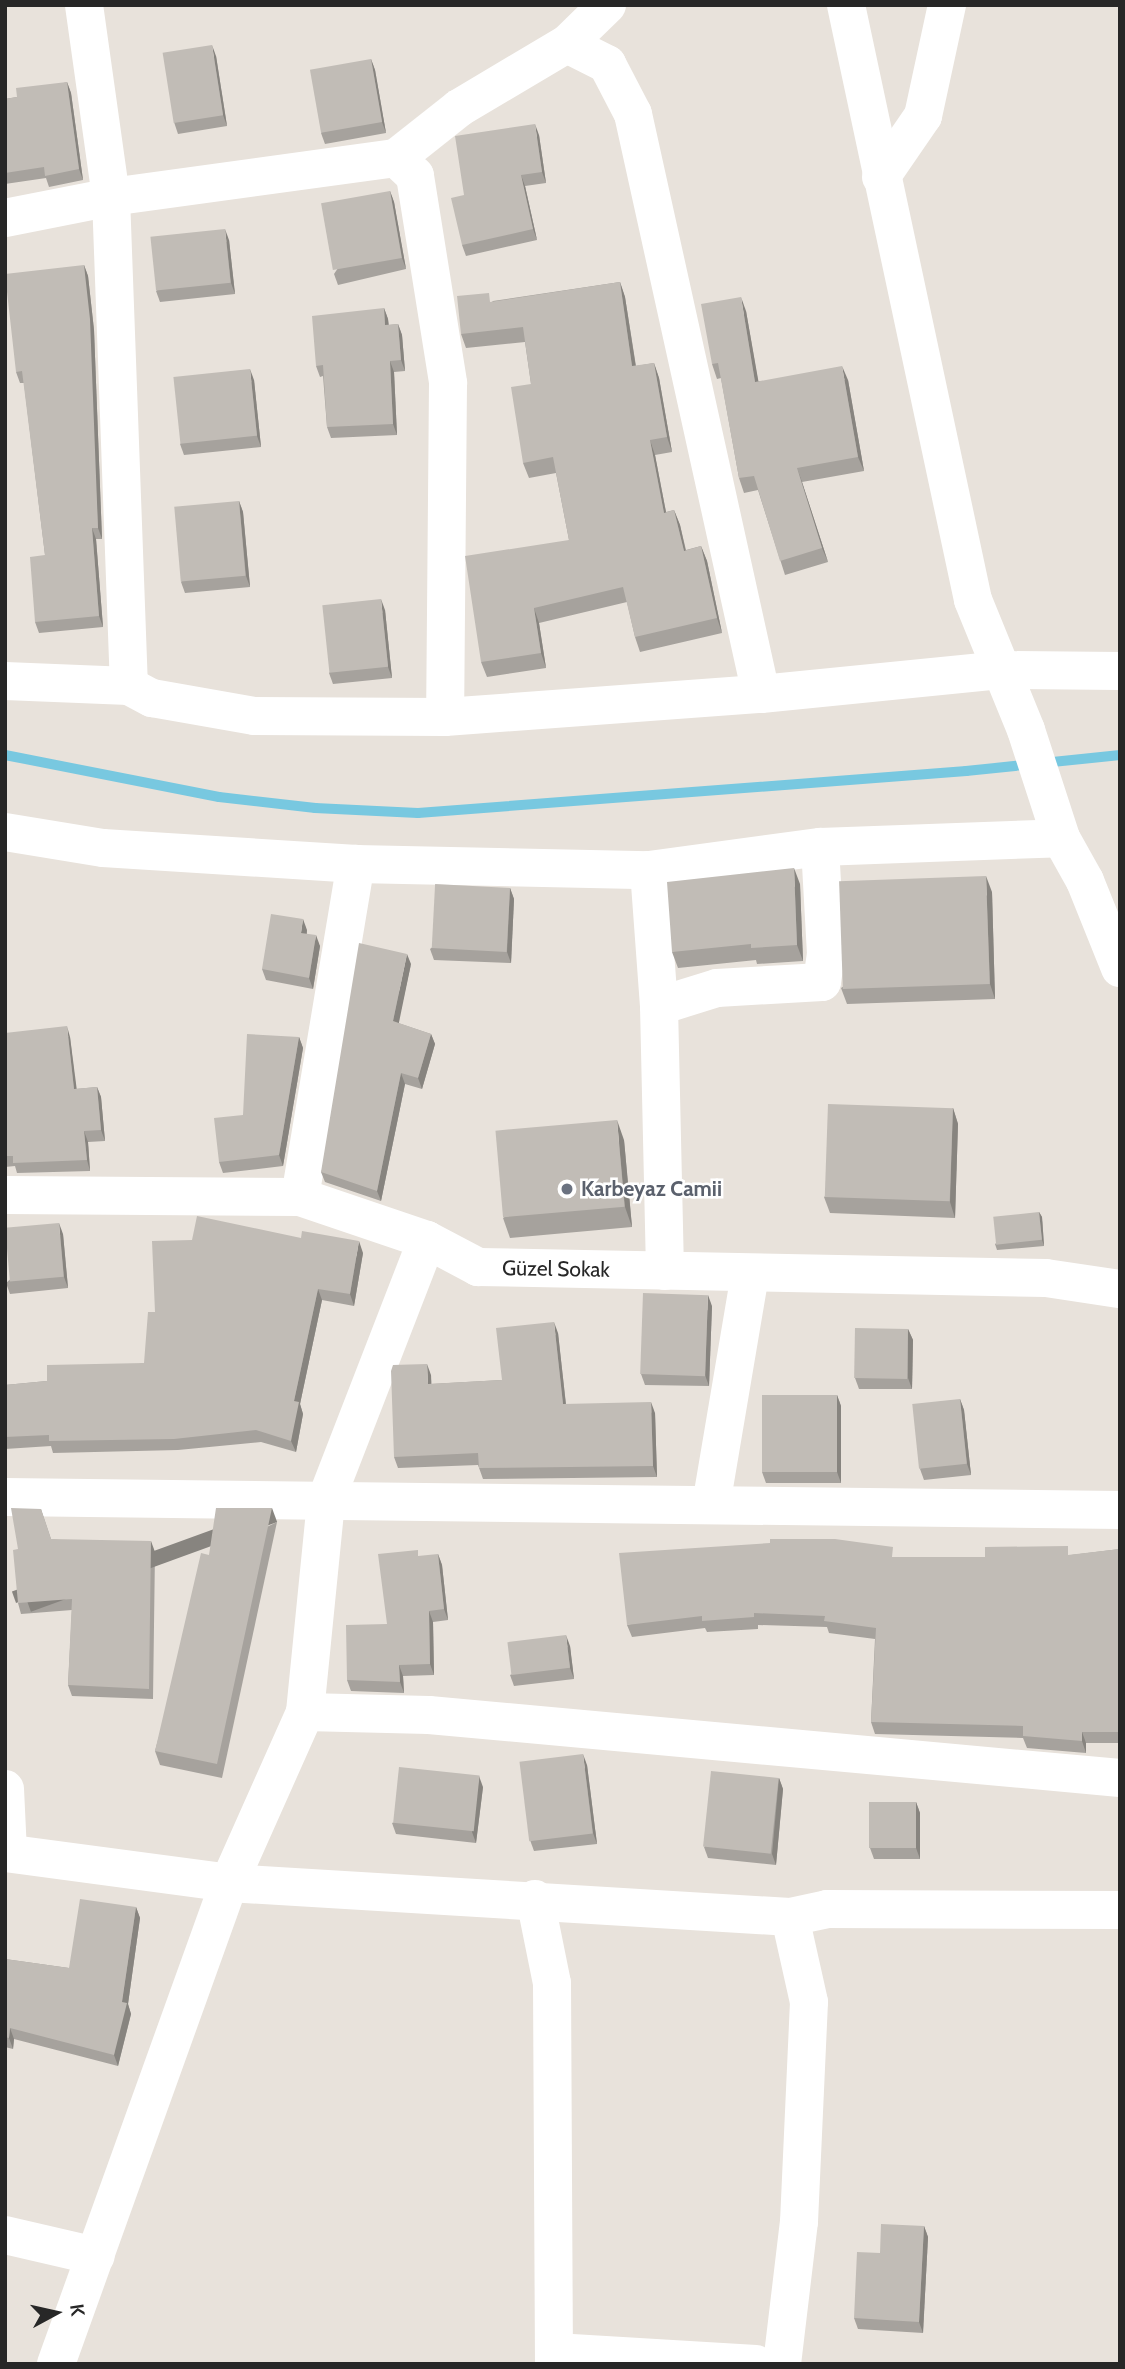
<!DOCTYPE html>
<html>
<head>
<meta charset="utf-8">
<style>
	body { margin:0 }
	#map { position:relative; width:1125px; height:2369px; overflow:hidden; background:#e8e2db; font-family:Cabin,sans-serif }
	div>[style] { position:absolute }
	.stream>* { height:10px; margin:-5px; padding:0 5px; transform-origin:5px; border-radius:5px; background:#78c8e0 }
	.minor>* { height:38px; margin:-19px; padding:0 19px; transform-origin:19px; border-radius:19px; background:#fff }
	.wall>* { inset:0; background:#a6a29d }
	.shaded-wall>* { inset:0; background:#87847f; transform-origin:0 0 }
	.building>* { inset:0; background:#c1bcb6; transform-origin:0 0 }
	.dots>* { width:19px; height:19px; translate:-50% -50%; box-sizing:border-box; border:4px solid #fff; border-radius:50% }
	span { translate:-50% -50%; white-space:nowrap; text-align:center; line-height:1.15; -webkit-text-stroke:5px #fff; paint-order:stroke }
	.worship-label { font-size:21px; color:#5b616d; font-weight:700 }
	.left { translate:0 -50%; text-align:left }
	.street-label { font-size:21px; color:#272727 }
	.frame { position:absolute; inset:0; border:7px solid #272727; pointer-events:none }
	.north { position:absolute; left:21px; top:2278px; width:70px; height:70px; -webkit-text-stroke:5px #fff; paint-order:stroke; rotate:82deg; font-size:19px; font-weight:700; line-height:28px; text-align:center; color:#272727 }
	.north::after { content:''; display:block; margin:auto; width:24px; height:32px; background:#272727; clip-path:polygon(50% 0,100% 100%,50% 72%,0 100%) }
</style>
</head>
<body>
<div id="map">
	<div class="stream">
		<i style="left:5px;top:755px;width:218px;rotate:11.1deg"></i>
		<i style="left:219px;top:797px;width:97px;rotate:6.5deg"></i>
		<i style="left:315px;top:808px;width:103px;rotate:2.8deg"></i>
		<i style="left:418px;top:813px;width:550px;rotate:-4.38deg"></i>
		<i style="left:966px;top:771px;width:155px;rotate:-5.9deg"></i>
	</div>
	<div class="minor">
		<i style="left:84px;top:5px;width:194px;rotate:82deg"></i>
		<i style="left:111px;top:197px;width:489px;rotate:87.9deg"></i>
		<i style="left:846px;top:5px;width:608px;rotate:77.95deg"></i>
		<i style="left:973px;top:600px;width:140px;rotate:67.8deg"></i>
		<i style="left:1026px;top:730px;width:114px;rotate:72deg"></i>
		<i style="left:1061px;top:838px;width:49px;rotate:60.8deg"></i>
		<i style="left:1085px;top:881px;width:94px;rotate:68.1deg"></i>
		<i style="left:567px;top:44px;width:45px;rotate:26.6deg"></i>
		<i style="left:607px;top:64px;width:56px;rotate:62.5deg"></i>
		<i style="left:633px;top:114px;width:594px;rotate:77.55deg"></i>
		<i style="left:396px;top:158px;width:26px;rotate:43deg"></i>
		<i style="left:415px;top:176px;width:210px;rotate:80.9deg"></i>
		<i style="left:448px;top:383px;width:334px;rotate:90.5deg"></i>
		<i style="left:881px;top:177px;width:74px;rotate:-55.5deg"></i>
		<i style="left:923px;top:116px;width:114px;rotate:-77.8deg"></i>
		<i style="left:5px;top:218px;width:108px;rotate:-11.2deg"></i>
		<i style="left:111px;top:197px;width:288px;rotate:-7.8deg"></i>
		<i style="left:396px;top:158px;width:80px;rotate:-38.4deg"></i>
		<i style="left:459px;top:108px;width:126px;rotate:-30.7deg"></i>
		<i style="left:567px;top:44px;width:56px;rotate:-44.3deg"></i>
		<i style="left:5px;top:681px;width:124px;rotate:2.3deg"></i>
		<i style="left:129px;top:686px;width:26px;rotate:28deg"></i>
		<i style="left:152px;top:698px;width:104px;rotate:10deg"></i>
		<i style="left:254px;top:716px;width:191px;rotate:0.3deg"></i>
		<i style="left:445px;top:717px;width:317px;rotate:-4.2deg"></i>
		<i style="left:761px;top:694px;width:243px;rotate:-5.7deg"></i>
		<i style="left:1003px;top:670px;width:117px;rotate:0.5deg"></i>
		<i style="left:5px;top:832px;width:99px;rotate:9.3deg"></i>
		<i style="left:103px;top:848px;width:254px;rotate:3.6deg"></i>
		<i style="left:356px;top:864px;width:293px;rotate:1.2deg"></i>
		<i style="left:649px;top:870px;width:173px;rotate:-7.7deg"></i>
		<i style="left:820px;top:847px;width:241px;rotate:-2.1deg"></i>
		<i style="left:649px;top:870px;width:136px;rotate:85.8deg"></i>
		<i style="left:659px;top:1006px;width:265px;rotate:88.7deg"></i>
		<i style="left:659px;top:1006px;width:61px;rotate:-17.2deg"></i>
		<i style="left:717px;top:988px;width:105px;rotate:-3.3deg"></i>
		<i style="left:822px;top:982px;width:28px;rotate:-82deg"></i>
		<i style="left:826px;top:954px;width:107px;rotate:-93.2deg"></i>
		<i style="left:5px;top:1195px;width:295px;rotate:0.4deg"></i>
		<i style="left:300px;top:1197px;width:134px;rotate:18.7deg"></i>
		<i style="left:427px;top:1240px;width:58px;rotate:27.9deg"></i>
		<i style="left:478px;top:1267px;width:568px;rotate:1.11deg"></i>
		<i style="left:1046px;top:1278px;width:75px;rotate:8.5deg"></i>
		<i style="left:300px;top:1197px;width:338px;rotate:-80.5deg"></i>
		<i style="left:5px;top:1497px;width:1115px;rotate:0.67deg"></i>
		<i style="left:711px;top:1505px;width:233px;rotate:-80.4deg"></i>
		<i style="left:305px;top:1712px;width:124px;rotate:1.4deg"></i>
		<i style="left:429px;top:1715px;width:694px;rotate:5.21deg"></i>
		<i style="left:5px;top:1789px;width:64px;rotate:87.3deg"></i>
		<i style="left:5px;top:1853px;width:226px;rotate:7.6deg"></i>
		<i style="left:229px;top:1883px;width:562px;rotate:3.47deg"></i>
		<i style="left:790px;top:1917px;width:38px;rotate:-12deg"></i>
		<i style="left:827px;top:1909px;width:293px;rotate:0.2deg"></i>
		<i style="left:535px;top:1899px;width:86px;rotate:78.6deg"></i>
		<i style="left:552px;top:1983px;width:381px;rotate:89.7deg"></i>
		<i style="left:5px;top:2235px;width:93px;rotate:13deg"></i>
		<i style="left:555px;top:2352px;width:201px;rotate:3.4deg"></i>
		<i style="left:56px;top:2364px;width:511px;rotate:-70.22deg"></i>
		<i style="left:229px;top:1883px;width:187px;rotate:-66deg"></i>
		<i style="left:305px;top:1712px;width:213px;rotate:-84.3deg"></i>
		<i style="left:326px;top:1500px;width:279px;rotate:-68.8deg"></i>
		<i style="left:782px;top:2364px;width:143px;rotate:-83.2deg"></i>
		<i style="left:799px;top:2222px;width:220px;rotate:-87.4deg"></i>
		<i style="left:809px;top:2002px;width:87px;rotate:-102.6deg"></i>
	</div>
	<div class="wall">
		<i style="clip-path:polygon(216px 56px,227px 126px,178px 134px,174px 122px)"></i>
		<i style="clip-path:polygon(371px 59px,375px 70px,386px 133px,325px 144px,321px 133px)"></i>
		<i style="clip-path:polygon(67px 82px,71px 93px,83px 180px,49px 187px,46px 178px,5px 184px,5px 99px,17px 97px)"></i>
		<i style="clip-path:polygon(539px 135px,546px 183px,525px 186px,537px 240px,466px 256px,462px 245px,464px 195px)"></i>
		<i style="clip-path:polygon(390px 191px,394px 202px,406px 269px,338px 285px,334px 274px)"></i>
		<i style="clip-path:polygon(229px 240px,235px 294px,160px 302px,156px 291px)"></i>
		<i style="clip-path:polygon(84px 265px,88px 276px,94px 330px,102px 539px,96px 539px,103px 627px,39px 633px,35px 622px,45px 555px,24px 383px,20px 383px,16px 372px)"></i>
		<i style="clip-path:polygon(620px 282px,625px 297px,636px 366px,654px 363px,659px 378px,672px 452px,655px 455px,666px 512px,674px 510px,680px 525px,686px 550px,701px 546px,707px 561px,722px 633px,640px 652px,635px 637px,627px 602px,539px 623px,546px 668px,487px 677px,481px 662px,569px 540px,556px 473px,529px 478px,523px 463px,531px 384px,525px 342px,466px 348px,461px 334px,493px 301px)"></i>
		<i style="clip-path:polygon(384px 308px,388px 319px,389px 325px,398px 324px,402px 335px,405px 371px,394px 372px,397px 435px,331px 438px,327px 427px,323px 376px,320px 377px,316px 366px)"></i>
		<i style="clip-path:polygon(746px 311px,758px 381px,848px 380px,864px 471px,802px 482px,828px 562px,785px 575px,758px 490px,744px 493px,739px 478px,721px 378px,717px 379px,712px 364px)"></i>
		<i style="clip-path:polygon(254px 380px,261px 447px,184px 455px,180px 444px)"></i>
		<i style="clip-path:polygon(239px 501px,243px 512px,250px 587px,185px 593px,181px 582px)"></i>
		<i style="clip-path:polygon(385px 610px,392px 678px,333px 684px,329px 673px)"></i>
		<i style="clip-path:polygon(800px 884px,803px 961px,757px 964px,756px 960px,678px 968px,672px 952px)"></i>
		<i style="clip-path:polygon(510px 888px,514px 899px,511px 963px,434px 960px,430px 949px)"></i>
		<i style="clip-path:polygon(992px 892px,995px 999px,847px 1004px,841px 988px)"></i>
		<i style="clip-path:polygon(307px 930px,307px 934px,320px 946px,313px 989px,266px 980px,262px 969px)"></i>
		<i style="clip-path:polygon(411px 964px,398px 1023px,431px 1034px,435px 1044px,422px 1089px,405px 1084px,381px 1201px,325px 1182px,321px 1172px)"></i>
		<i style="clip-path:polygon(5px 1033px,70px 1037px,76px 1089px,97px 1087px,101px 1097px,105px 1141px,88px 1142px,90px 1171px,17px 1173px,15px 1166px,5px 1167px)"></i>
		<i style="clip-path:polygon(299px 1037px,303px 1048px,283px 1166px,223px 1173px,219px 1162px,243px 1115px)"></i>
		<i style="clip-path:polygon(953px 1108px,958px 1124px,955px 1218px,830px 1213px,824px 1197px)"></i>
		<i style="clip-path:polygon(624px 1140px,632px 1227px,510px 1238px,503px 1218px)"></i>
		<i style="clip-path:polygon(1039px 1212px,1042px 1217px,1044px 1246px,997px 1250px,995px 1244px)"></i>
		<i style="clip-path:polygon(63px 1234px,68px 1288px,10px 1294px,6px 1283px)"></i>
		<i style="clip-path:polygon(363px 1253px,354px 1306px,322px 1300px,300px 1404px,303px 1414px,296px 1452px,261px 1442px,178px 1450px,53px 1453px,51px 1446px,5px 1449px,5px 1385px,47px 1381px,144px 1363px)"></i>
		<i style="clip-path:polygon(712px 1306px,709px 1386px,645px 1385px,641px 1374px)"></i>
		<i style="clip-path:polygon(908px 1329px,913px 1340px,912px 1389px,859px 1389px,855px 1378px)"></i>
		<i style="clip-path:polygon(558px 1333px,566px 1404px,655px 1413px,657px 1477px,483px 1479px,478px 1465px,398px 1468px,394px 1457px,431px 1375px,431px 1384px,502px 1380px)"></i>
		<i style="clip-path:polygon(837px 1395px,841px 1406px,841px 1483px,766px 1483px,762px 1472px)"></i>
		<i style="clip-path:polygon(960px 1399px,964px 1410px,971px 1475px,924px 1480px,920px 1469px)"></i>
		<i style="clip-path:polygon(41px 1509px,51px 1539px,155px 1552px,153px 1699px,72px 1696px,68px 1685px,72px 1610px,21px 1614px,18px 1603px,18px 1549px)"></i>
		<i style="clip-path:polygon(277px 1522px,222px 1778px,160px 1765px,155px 1751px,209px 1555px)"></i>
		<i style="clip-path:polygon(1120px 1549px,1120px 1743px,1086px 1743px,1086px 1753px,1027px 1748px,1023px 1738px,875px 1734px,871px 1722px,875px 1639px,829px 1633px,827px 1627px,758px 1625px,758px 1629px,707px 1632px,705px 1628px,632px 1637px,627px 1625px,896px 1557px,985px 1557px,1071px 1555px)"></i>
		<i style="clip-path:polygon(438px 1554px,442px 1565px,448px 1620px,433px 1622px,434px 1675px,403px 1676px,404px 1693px,351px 1691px,347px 1680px)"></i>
		<i style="clip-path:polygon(570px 1646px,574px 1679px,514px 1686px,510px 1675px)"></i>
		<i style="clip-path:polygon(587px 1765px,597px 1844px,534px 1851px,530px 1840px)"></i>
		<i style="clip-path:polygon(779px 1778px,783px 1789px,776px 1865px,708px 1858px,704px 1847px)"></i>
		<i style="clip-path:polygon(483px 1787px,476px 1843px,396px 1834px,392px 1823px)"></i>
		<i style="clip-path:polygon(916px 1802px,920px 1813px,920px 1859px,874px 1859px,870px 1848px)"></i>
		<i style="clip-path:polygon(136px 1907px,140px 1918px,128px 2004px,131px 2014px,118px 2066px,14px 2039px,13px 2049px,5px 2047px,5px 1959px,69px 1968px)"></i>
		<i style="clip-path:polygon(924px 2226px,928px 2237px,923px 2333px,858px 2329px,854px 2318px)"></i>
	</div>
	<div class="shaded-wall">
		<i style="clip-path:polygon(212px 45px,216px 56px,227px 126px,223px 115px)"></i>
		<i style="clip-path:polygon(371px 59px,375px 70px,386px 133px,382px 122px)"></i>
		<i style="clip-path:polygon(67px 82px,71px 93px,83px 180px,79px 169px)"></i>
		<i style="clip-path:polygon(535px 124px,539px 135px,546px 183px,542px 172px)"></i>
		<i style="clip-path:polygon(521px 175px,525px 186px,537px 240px,533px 229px)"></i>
		<i style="clip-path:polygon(390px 191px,394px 202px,406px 269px,402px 258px)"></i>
		<i style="clip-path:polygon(225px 229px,229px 240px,235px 294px,231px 283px)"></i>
		<i style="clip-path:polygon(84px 265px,88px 276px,94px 330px,102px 539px,98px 528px)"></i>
		<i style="clip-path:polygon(620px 282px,625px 297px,638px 381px,632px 366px)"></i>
		<i style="clip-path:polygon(741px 297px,746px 311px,761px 396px,755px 382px)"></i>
		<i style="clip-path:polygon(384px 308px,388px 319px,389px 336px,385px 325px)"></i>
		<i style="clip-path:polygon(398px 324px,402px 335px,405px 371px,401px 360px)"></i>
		<i style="clip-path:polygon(390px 361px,394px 372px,397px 435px,393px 424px)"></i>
		<i style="clip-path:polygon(654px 363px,659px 378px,672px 452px,667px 437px)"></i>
		<i style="clip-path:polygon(842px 366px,848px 380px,864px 471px,858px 457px)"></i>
		<i style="clip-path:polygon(250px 369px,254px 380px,261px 447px,257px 436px)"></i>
		<i style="clip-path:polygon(650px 440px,655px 455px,669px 528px,664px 513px)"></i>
		<i style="clip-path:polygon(797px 468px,802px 482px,828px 562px,822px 548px)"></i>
		<i style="clip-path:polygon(239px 501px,243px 512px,250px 587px,246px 576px)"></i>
		<i style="clip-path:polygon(674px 510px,680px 525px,689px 566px,684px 551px)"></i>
		<i style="clip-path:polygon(92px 528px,96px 539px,103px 627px,99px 616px)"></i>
		<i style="clip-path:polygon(701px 546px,707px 561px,722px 633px,717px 618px)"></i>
		<i style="clip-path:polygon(381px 599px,385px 610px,392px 678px,388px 667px)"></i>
		<i style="clip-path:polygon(534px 608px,539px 623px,546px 668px,541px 653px)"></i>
		<i style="clip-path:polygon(794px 868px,800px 884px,803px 961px,797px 945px)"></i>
		<i style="clip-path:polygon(986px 876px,992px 892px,995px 999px,990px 984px)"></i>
		<i style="clip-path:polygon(510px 888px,514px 899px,511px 963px,507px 952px)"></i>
		<i style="clip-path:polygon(303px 919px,307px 930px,305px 944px,301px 933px)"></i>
		<i style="clip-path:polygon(316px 935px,320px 946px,313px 989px,309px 978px)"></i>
		<i style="clip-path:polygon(407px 954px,411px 964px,397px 1032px,393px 1021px)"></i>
		<i style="clip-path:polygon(67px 1026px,70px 1037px,78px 1099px,74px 1089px)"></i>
		<i style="clip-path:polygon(431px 1034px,435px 1044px,422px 1089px,418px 1078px)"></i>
		<i style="clip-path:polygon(299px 1037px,303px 1048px,283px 1166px,279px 1155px)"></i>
		<i style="clip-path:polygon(401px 1073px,405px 1084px,381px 1201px,377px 1191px)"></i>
		<i style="clip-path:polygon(97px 1087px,101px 1097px,105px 1141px,101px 1130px)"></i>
		<i style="clip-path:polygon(953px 1108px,958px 1124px,955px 1218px,950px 1202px)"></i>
		<i style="clip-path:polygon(617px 1120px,624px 1140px,632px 1227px,625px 1207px)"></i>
		<i style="clip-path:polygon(84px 1131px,88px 1142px,90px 1171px,87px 1160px)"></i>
		<i style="clip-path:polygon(1039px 1212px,1042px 1217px,1044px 1246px,1042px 1240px)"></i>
		<i style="clip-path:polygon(59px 1223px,63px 1234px,68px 1288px,64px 1277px)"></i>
		<i style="clip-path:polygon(359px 1241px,363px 1253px,354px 1306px,350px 1294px)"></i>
		<i style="clip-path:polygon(318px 1289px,322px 1300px,300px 1404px,303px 1414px,296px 1452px,291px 1441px,294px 1401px)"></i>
		<i style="clip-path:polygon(708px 1295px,712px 1306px,709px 1386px,705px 1375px)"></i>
		<i style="clip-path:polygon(554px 1322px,558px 1333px,567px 1415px,563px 1404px)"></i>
		<i style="clip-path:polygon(908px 1329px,913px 1340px,912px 1389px,908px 1378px)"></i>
		<i style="clip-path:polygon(427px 1364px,431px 1375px,432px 1395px,428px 1384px)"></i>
		<i style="clip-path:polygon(837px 1395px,841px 1406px,841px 1483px,837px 1472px)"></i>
		<i style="clip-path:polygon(960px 1399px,964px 1410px,971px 1475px,967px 1464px)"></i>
		<i style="clip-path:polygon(651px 1402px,655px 1413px,657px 1477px,653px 1466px)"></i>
		<i style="left:272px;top:1508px;width:15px;height:262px;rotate:70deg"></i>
		<i style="left:151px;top:1541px;width:12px;height:148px;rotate:70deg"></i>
		<i style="clip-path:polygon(438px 1554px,442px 1565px,448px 1620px,444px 1609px)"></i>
		<i style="clip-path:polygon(429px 1611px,433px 1622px,434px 1675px,430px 1664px)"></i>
		<i style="clip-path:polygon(566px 1635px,570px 1646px,574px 1679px,570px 1668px)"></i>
		<i style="clip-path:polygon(399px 1665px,403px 1676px,404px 1693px,400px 1682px)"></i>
		<i style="clip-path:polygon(1082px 1732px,1086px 1743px,1086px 1753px,1082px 1741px)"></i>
		<i style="clip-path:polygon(583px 1754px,587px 1765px,597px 1844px,593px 1833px)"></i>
		<i style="clip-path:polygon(479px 1776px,483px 1787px,476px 1843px,472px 1832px)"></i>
		<i style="clip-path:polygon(779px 1778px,783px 1789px,776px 1865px,772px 1854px)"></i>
		<i style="clip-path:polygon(916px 1802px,920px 1813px,920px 1859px,916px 1848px)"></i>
		<i style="clip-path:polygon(136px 1907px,140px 1918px,128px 2004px,131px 2014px,118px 2066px,114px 2055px)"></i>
		<i style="clip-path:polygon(10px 2028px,14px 2039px,13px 2049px,9px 2038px)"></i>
		<i style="clip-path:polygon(924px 2226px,928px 2237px,923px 2333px,919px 2322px)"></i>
	</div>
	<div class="building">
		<i style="left:212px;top:45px;width:71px;height:50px;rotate:81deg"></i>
		<i style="left:371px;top:59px;width:64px;height:62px;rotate:80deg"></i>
		<i style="clip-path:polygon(67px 82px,79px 169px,45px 176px,44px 167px,5px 173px,5px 99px,17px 97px,16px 88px)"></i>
		<i style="clip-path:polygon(535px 124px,542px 172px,521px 175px,533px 229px,462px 245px,451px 198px,464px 195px,455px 136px)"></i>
		<i style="left:390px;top:191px;width:68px;height:70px;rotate:80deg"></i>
		<i style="left:225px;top:229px;width:54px;height:75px;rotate:84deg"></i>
		<i style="clip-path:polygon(84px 265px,90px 319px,98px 528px,92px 528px,99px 616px,35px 622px,30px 557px,45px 555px,22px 371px,16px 372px,5px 274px)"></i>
		<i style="clip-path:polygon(620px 282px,632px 366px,654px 363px,667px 437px,650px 440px,664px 513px,674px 510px,684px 551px,701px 546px,717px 618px,635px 637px,623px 587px,534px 608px,541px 653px,481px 662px,465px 556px,569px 540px,553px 457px,523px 463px,511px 387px,531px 384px,523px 327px,461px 334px,457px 296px,489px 293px,490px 302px)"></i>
		<i style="clip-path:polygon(741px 297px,755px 382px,842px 366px,858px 457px,797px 468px,822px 548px,780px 561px,754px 476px,739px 478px,718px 363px,712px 364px,701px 304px)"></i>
		<i style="clip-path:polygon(384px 308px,385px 325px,398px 324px,401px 360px,390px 361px,393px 424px,327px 427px,323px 365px,316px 366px,312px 316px)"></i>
		<i style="left:250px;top:369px;width:67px;height:77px;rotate:84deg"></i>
		<i style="left:239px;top:501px;width:75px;height:65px;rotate:85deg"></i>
		<i style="left:381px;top:599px;width:68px;height:59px;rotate:84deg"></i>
		<i style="clip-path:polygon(794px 868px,797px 945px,751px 948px,751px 944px,672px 952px,667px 882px)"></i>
		<i style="left:986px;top:876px;width:108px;height:147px;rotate:88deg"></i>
		<i style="left:510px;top:888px;width:64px;height:75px;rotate:93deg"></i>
		<i style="clip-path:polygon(271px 914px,303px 919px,301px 933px,316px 935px,309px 978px,262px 969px)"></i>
		<i style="clip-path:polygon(359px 943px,407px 954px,393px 1021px,431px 1034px,418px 1078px,401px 1073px,377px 1191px,321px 1172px)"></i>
		<i style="clip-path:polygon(67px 1026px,74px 1089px,97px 1087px,101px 1130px,84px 1131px,87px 1160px,13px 1163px,13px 1156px,5px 1156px,5px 1033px)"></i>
		<i style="clip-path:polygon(247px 1034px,299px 1037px,279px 1155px,219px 1162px,214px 1118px,243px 1115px)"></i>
		<i style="left:828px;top:1104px;width:125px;height:93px;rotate:2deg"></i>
		<i style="left:617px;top:1120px;width:87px;height:122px;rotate:85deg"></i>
		<i style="left:1039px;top:1212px;width:28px;height:46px;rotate:84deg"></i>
		<i style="clip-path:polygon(197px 1216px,301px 1238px,302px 1231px,359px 1241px,350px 1294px,318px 1289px,294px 1401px,299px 1402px,291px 1441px,256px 1430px,174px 1439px,49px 1441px,49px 1435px,5px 1437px,5px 1385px,47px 1381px,47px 1365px,144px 1363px,148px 1312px,155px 1312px,152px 1241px,192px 1240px)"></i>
		<i style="left:59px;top:1223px;width:54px;height:54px;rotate:85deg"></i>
		<i style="left:643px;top:1293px;width:65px;height:81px;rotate:2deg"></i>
		<i style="clip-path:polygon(554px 1322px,563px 1404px,651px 1402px,653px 1466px,479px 1468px,478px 1453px,394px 1457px,391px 1371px,393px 1365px,427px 1364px,428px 1384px,502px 1380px,496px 1328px)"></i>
		<i style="left:855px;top:1328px;width:53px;height:50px;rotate:1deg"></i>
		<i style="left:762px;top:1395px;width:75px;height:77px"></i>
		<i style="left:960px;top:1399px;width:65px;height:48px;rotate:84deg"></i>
		<i style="clip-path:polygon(11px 1508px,41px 1509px,51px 1539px,151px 1541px,149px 1689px,68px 1685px,72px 1599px,18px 1603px,13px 1550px,18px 1549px)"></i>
		<i style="clip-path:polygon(216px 1508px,272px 1508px,217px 1764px,155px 1751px,201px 1553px,209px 1555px)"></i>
		<i style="clip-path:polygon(770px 1539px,835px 1539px,893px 1547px,892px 1557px,985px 1557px,985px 1547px,1068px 1546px,1068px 1555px,1120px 1549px,1120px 1732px,1082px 1732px,1082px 1741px,1023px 1736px,1023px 1726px,871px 1722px,876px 1628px,824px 1621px,825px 1616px,754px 1613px,754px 1617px,702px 1621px,702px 1616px,627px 1625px,619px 1553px,770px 1543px)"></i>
		<i style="clip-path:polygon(418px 1550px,418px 1556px,438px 1554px,444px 1609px,429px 1611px,430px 1664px,399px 1665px,400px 1682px,347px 1680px,346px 1625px,387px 1624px,378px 1554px)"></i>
		<i style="left:566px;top:1635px;width:33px;height:59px;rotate:83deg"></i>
		<i style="left:583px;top:1754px;width:80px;height:64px;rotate:83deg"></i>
		<i style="left:399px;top:1767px;width:81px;height:56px;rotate:6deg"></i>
		<i style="left:711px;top:1771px;width:68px;height:76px;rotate:6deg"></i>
		<i style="left:869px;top:1802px;width:47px;height:46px"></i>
		<i style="clip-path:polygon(80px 1899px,136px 1907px,122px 2002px,127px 2003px,114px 2055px,10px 2028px,9px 2038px,5px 2037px,5px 1959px,69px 1968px)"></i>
		<i style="clip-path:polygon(881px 2224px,924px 2226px,919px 2322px,854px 2318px,857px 2252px,880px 2253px)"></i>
	</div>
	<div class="dots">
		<i style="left:567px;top:1189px;background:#6b7280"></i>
	</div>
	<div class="worship-label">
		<span class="left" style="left:581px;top:1189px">Karbeyaz Camii</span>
	</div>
	<div class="street-label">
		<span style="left:556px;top:1269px;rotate:1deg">Güzel Sokak</span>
	</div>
	<div class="frame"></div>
	<div class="north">K</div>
</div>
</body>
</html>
